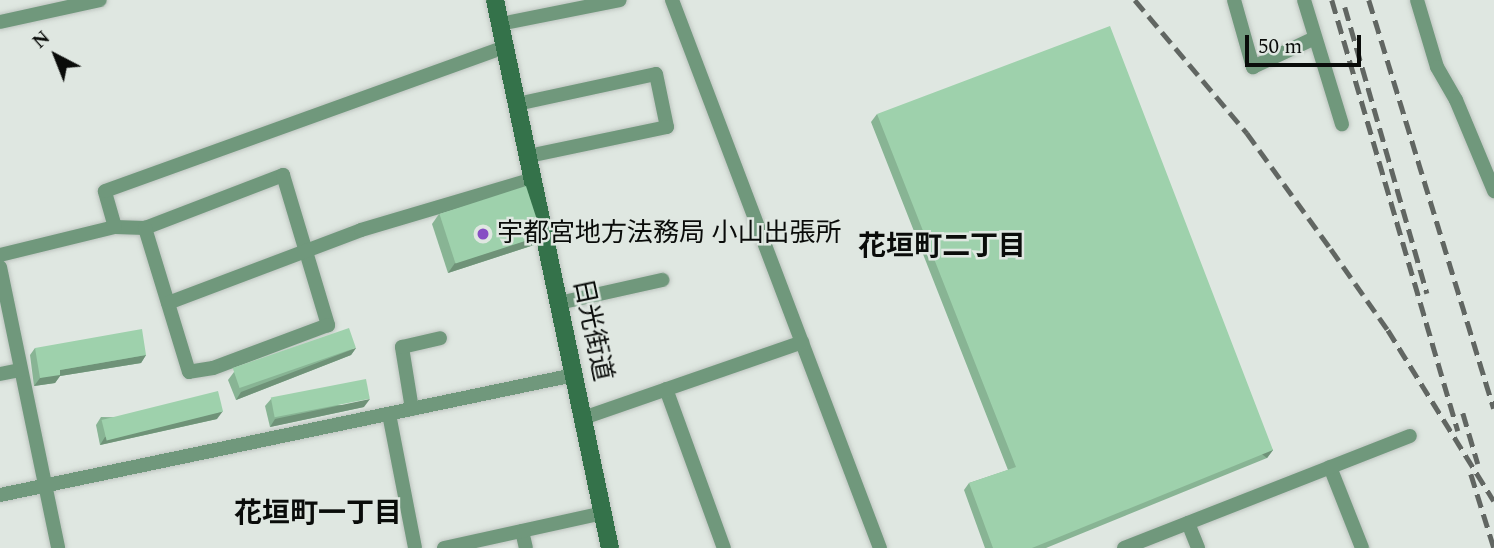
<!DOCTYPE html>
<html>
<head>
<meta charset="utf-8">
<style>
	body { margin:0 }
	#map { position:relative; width:1494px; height:548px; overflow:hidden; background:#dfe7e1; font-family:Spectral,"Noto Sans JP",serif }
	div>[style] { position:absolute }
	.roads { filter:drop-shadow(0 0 2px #bdc4bf) drop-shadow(0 0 2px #bdc4bf) }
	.minor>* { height:14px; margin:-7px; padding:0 7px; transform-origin:7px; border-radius:7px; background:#70987c }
	.secondary>* { height:18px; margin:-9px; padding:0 9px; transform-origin:9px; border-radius:9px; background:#34724a }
	.rail>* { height:4.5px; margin-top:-2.25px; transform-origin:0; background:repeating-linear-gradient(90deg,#616662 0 14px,transparent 0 21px) }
	.wall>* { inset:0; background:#88b494 }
	.shaded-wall>* { inset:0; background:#6f9278; transform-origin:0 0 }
	.building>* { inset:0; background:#9ed1ac; transform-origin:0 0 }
	.dots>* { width:19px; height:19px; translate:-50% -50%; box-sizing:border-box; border:4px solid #dfe7e1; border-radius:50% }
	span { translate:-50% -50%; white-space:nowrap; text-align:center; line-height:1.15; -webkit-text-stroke:5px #dfe7e1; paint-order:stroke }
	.poi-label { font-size:26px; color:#0a0c0a }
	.left { translate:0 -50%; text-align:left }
	.street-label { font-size:26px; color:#0a0c0a }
	.neighbourhood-label { font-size:28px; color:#0a0c0a; font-weight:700 }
	.north { position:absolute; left:21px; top:21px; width:70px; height:70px; -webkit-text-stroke:5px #dfe7e1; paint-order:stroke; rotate:318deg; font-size:19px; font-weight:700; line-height:28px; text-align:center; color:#0a0c0a }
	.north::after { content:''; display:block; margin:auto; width:24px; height:32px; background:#0a0c0a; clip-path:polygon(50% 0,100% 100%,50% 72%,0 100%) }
	.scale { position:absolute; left:1245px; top:35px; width:116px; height:32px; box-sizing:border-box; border:4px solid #0a0c0a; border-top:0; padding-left:9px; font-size:21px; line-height:24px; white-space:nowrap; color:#0a0c0a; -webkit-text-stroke:5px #dfe7e1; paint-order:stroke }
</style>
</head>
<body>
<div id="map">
	<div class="roads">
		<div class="minor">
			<i style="left:672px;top:0;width:586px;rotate:69.22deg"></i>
			<i style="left:1234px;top:0;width:70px;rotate:74.2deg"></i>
			<i style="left:1253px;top:67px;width:68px;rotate:-25.1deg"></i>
			<i style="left:1304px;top:0;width:130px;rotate:73deg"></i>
			<i style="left:1417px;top:0;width:70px;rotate:73.4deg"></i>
			<i style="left:1437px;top:67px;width:38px;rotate:60deg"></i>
			<i style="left:1456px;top:100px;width:99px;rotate:67.3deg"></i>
			<i style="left:0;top:22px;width:102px;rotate:-12.4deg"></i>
			<i style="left:500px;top:24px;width:122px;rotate:-11.3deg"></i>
			<i style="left:517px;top:104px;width:142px;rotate:-12.2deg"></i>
			<i style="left:656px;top:74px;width:54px;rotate:78.3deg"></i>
			<i style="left:667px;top:127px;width:142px;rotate:168.2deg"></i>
			<i style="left:115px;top:227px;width:30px;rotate:2deg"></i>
			<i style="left:145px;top:228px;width:148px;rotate:-21deg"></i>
			<i style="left:283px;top:175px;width:157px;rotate:73.3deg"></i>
			<i style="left:328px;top:325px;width:123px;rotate:159.5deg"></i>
			<i style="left:213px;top:368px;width:24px;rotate:171deg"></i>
			<i style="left:189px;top:372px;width:151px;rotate:-107deg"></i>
			<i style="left:0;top:255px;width:118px;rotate:-13.7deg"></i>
			<i style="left:115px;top:227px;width:37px;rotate:-106deg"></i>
			<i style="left:105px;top:191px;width:425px;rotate:-19.8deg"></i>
			<i style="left:0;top:267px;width:287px;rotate:78.3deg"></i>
			<i style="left:168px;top:303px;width:206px;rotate:-20.7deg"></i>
			<i style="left:361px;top:230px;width:179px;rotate:-16.5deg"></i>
			<i style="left:559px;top:303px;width:106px;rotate:-12.6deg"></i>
			<i style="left:0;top:374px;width:21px;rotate:-11deg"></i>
			<i style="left:666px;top:389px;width:169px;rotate:70deg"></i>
			<i style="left:412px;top:409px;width:63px;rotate:-99.2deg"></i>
			<i style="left:402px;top:347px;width:39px;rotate:-13deg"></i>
			<i style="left:389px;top:414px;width:136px;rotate:79deg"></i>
			<i style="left:583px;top:418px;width:232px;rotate:-19.1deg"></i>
			<i style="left:1330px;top:467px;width:87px;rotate:68.4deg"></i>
			<i style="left:0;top:495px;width:586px;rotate:-11.81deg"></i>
			<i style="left:1188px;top:523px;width:27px;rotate:68deg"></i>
			<i style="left:522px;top:531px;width:17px;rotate:77deg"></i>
			<i style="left:444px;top:548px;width:163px;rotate:-12.4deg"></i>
			<i style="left:1124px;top:548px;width:307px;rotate:-21.4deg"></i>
		</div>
		<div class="secondary">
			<i style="left:495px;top:0;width:560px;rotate:78.15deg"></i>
		</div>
	</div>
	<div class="rail">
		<i style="left:1135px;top:0;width:174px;rotate:49.9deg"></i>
		<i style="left:1247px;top:133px;width:143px;rotate:54.1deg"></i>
		<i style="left:1331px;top:249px;width:99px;rotate:54.9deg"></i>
		<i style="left:1388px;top:330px;width:201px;rotate:58.2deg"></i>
		<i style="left:1332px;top:0;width:449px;rotate:73.7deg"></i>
		<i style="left:1369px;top:0;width:427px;rotate:73deg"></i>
		<i style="left:1345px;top:7px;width:298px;rotate:74deg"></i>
		<i style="left:1463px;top:413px;width:53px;rotate:73.6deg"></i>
		<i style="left:1471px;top:474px;width:77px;rotate:72.7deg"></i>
	</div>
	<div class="wall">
		<i style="clip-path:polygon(877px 114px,1273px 450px,1267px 458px,1046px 548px,985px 548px,964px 490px,969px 483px,1008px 470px,871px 122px)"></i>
		<i style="clip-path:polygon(439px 214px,542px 235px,534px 245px,448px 273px,432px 224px)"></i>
		<i style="clip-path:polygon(35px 348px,146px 355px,141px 363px,60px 376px,55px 383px,34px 386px,30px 355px)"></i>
		<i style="clip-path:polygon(356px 348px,351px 355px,236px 400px,228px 380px,234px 372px)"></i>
		<i style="clip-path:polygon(271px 399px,364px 407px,270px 427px,265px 406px)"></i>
		<i style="clip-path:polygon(101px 417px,217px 419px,100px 445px,96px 425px)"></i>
	</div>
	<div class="shaded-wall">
		<i style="clip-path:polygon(542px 235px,534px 245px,448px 273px,455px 263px)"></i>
		<i style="clip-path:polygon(356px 348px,351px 355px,236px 400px,241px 392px)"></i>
		<i style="clip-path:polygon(146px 355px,141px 363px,60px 376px,55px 383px,34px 386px,40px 378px,60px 370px)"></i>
		<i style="clip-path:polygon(370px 399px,364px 407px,270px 427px,275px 419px)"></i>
		<i style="clip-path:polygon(223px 411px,217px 419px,100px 445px,105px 437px)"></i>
		<i style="left:1273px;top:450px;width:10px;height:260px;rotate:127deg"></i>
	</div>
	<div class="building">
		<i style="clip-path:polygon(1110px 26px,1273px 450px,1032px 548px,993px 548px,969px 483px,1016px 467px,877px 114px)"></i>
		<i style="left:526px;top:186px;width:52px;height:91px;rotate:72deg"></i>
		<i style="left:349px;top:328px;width:21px;height:123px;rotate:71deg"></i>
		<i style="clip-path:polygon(142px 329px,146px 355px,60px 370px,60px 375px,40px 378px,35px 348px)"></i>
		<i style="left:366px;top:379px;width:20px;height:97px;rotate:79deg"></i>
		<i style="left:218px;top:391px;width:21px;height:120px;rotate:76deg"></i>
	</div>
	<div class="dots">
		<i style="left:483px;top:234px;background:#874ec4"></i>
	</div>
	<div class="poi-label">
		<span class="left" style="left:497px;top:234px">宇都宮地方法務局 小山出張所</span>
	</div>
	<div class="street-label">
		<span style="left:592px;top:330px;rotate:78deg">日光街道</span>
	</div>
	<div class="neighbourhood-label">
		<span style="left:942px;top:247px">花垣町二丁目</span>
		<span style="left:318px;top:514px">花垣町一丁目</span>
	</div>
	<div class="north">N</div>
	<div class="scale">50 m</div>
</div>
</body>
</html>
